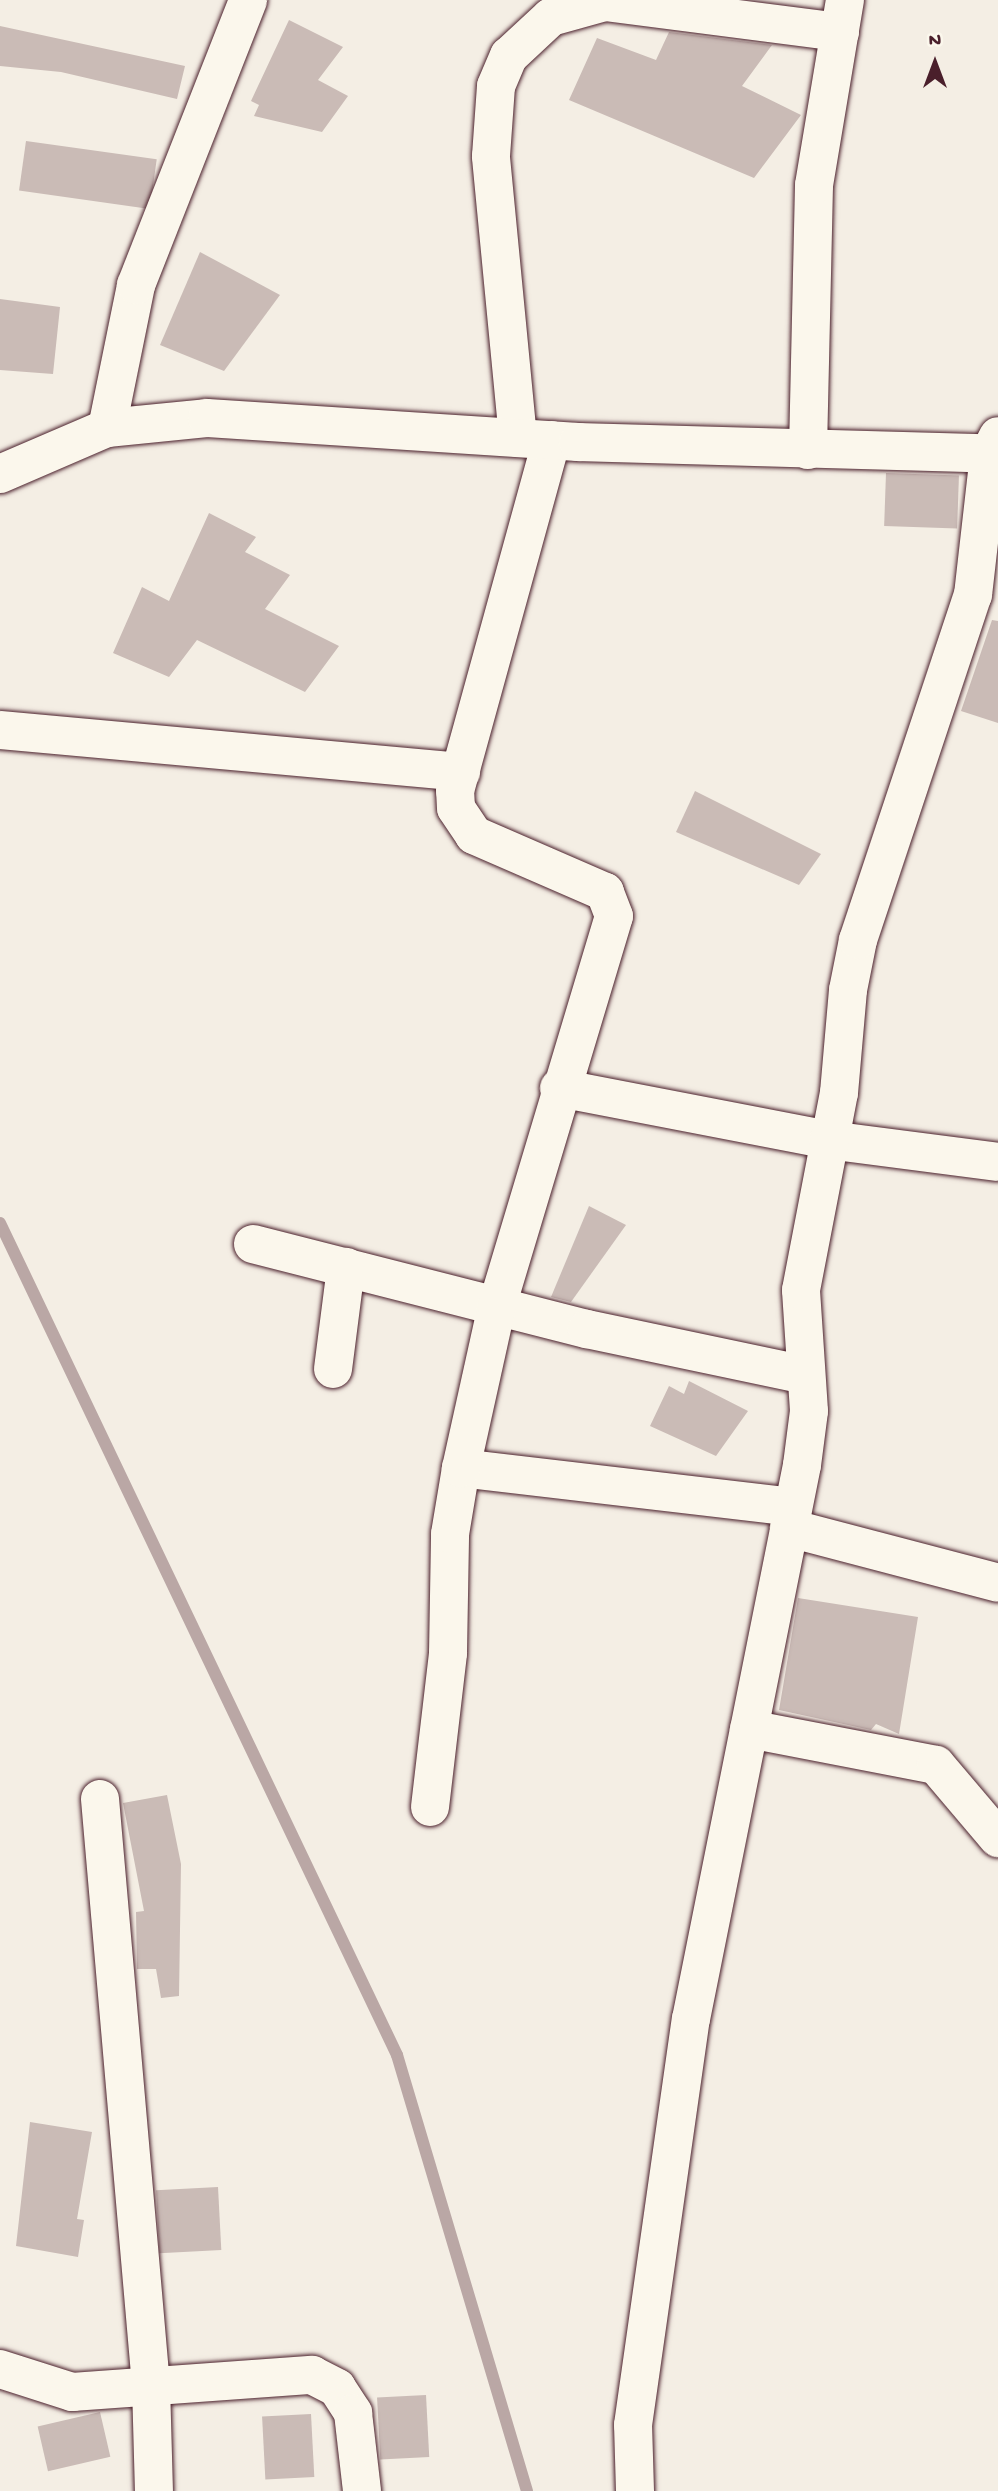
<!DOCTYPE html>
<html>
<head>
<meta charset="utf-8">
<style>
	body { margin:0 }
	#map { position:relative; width:998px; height:2491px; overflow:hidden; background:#f4eee4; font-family:"Gochi Hand",sans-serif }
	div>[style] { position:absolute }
	.stream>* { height:12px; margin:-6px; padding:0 6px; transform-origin:6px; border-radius:6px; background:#baa7a5 }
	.building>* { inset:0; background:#cabbb6; transform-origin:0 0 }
	.roads { filter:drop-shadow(0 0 2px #4a1f2b) drop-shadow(0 0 2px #4a1f2b) }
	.street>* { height:38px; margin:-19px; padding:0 19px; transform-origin:19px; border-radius:19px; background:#fbf7ec }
	.secondary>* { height:38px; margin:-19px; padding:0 19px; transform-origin:19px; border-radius:19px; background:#fbf7ec }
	span { translate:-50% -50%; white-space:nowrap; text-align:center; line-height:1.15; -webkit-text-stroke:5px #fbf7ec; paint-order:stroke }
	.north { position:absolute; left:900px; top:28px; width:70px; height:70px; -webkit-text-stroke:5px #fbf7ec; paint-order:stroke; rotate:0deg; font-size:19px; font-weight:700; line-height:28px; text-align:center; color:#4a1f2b }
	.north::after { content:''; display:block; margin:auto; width:24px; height:32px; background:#4a1f2b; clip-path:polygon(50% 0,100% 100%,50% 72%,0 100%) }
</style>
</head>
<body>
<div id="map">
	<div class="stream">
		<i style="left:0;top:1223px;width:922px;rotate:64.49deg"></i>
		<i style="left:397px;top:2055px;width:455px;rotate:73.4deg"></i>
	</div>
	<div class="building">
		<i style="clip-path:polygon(289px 20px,343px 47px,318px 80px,348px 96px,322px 132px,254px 116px,259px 105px,251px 101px)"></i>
		<i style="clip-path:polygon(0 26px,185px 66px,177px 99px,61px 72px,0 66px)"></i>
		<i style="clip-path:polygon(669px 32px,772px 45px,742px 86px,801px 115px,754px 178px,569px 100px,597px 38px,656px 60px)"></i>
		<i style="left:26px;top:141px;width:132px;height:50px;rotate:8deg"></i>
		<i style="clip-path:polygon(200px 252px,280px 295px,224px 371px,160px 345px)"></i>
		<i style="clip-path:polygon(0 299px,60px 307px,53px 374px,0 370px)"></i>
		<i style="left:886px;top:473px;width:73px;height:53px;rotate:2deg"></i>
		<i style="clip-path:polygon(209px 513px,256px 537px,245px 552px,290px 575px,265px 609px,339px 646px,305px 692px,197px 640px,169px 677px,113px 653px,142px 587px,169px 601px)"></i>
		<i style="clip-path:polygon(992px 620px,998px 621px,998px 723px,961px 711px)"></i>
		<i style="clip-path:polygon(695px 791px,821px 854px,799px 885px,676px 832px)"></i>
		<i style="clip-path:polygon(589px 1206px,626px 1225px,571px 1302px,551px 1297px)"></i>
		<i style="clip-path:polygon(689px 1381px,748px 1411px,716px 1456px,650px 1426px,669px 1386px,684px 1394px)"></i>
		<i style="clip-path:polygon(798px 1598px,918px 1617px,899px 1734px,876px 1724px,871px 1730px,779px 1710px)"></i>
		<i style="clip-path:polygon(167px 1795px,181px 1864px,179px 1996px,161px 1998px,156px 1969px,137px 1969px,136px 1912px,144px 1911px,123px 1803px)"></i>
		<i style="clip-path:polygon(30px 2122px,92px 2132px,77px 2219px,84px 2220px,78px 2257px,16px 2246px)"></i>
		<i style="left:218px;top:2187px;width:63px;height:62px;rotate:87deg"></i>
		<i style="left:426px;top:2395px;width:62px;height:49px;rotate:87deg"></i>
		<i style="left:100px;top:2412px;width:46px;height:64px;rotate:77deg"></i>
		<i style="left:311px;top:2414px;width:63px;height:49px;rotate:87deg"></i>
	</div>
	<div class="roads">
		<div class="street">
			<i style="left:107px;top:428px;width:146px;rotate:-78.5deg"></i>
			<i style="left:136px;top:285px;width:306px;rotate:-68.5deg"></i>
			<i style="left:518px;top:438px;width:283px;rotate:-95.5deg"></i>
			<i style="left:491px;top:156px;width:70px;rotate:-85.9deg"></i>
			<i style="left:496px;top:86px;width:33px;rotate:-67deg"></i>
			<i style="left:509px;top:56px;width:57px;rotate:-42.9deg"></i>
			<i style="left:551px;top:17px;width:56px;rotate:-15.5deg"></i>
			<i style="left:605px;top:2px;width:237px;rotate:7.3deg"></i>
			<i style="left:808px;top:450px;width:265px;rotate:-88.7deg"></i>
			<i style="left:814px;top:185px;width:188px;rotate:-80.5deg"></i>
			<i style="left:0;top:730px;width:463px;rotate:5.2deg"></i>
			<i style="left:559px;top:1088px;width:275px;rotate:10.9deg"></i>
			<i style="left:829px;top:1140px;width:170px;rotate:7.4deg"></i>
			<i style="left:253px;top:1244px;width:345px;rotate:14.3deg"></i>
			<i style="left:587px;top:1329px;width:223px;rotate:11.9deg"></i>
			<i style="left:333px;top:1369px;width:103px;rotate:-82.7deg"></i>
			<i style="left:461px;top:1468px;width:334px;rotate:6.7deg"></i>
			<i style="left:789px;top:1528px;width:216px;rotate:14.7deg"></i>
			<i style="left:749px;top:1729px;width:190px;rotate:10.9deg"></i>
			<i style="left:936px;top:1765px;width:96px;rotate:49.7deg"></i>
			<i style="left:100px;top:1799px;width:588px;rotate:85.03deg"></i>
			<i style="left:151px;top:2385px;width:106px;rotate:88.4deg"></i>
			<i style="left:430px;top:1807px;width:155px;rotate:-83.3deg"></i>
			<i style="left:448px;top:1653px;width:119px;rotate:-89deg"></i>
			<i style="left:450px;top:1534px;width:67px;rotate:-80.5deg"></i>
			<i style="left:461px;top:1468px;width:166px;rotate:-77.5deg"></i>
			<i style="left:497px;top:1306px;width:407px;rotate:-73.3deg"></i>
			<i style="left:614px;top:916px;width:26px;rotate:-111deg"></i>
			<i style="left:605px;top:892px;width:143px;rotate:-156.5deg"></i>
			<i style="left:474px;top:835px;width:32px;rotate:-124deg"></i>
			<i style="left:456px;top:808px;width:17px;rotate:-93deg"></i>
			<i style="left:455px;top:791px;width:364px;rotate:-74.6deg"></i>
			<i style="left:0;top:2369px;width:76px;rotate:17.7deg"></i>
			<i style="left:72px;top:2392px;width:241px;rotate:-4.1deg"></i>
			<i style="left:312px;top:2375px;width:28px;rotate:27deg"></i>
			<i style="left:337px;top:2388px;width:30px;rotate:57deg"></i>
			<i style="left:353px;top:2413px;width:79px;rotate:83.4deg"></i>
			<i style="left:635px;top:2491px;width:66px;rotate:-91.7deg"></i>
			<i style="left:633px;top:2425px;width:410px;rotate:-81.9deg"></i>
			<i style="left:691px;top:2019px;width:565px;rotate:-78.67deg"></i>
			<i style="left:802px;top:1465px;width:54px;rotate:-82.6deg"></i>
			<i style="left:809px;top:1411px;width:121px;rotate:-93.8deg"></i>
			<i style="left:801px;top:1290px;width:201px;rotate:-79.1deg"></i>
			<i style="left:839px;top:1093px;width:103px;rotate:-85deg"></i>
			<i style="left:848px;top:990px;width:51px;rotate:-78.7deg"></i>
			<i style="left:858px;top:940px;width:364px;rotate:-71.6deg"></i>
			<i style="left:973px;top:595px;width:142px;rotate:-83.5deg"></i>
			<i style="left:989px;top:454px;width:20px;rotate:-63deg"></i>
		</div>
		<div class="secondary">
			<i style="left:0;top:474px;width:116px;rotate:-23.3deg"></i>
			<i style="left:107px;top:428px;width:100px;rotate:-5.7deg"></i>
			<i style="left:207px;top:418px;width:372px;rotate:3.7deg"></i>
			<i style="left:578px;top:442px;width:420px;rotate:1.6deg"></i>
		</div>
	</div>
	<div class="north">N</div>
</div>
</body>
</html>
